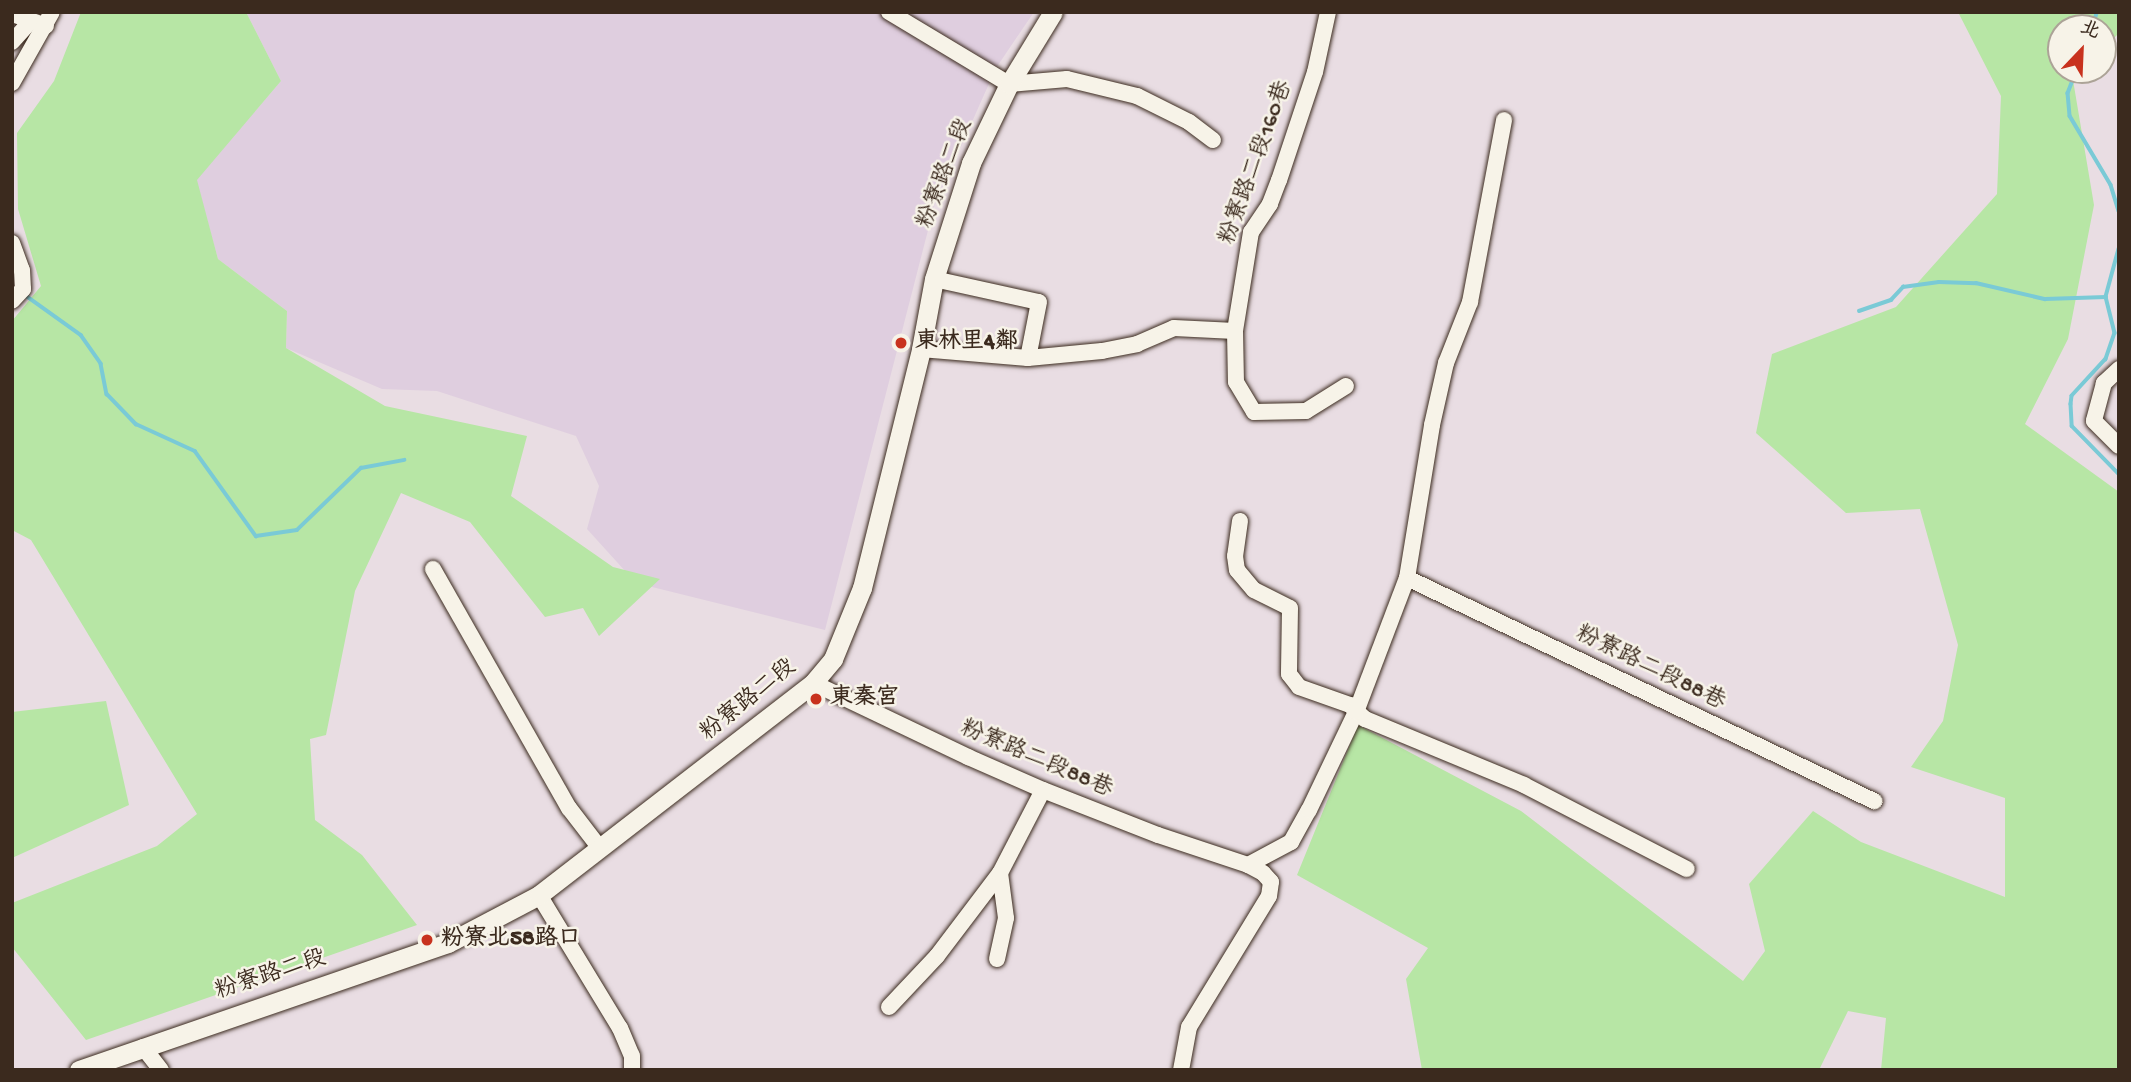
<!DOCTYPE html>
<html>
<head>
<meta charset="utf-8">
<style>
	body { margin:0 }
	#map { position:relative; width:2131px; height:1082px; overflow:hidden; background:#e9dde3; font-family:"Gochi Hand","LXGW WenKai TC",sans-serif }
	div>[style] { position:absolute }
	.built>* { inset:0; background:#dfcedf }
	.green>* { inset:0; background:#b7e6a5 }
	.stream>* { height:3.5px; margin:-1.75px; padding:0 1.75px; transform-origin:1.75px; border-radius:1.75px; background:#7acad6 }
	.roads { filter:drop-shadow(0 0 2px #3b2a1e) drop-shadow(0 0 2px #3b2a1e) }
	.minor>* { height:16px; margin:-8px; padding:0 8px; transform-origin:8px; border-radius:8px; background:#f7f3e8 }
	.major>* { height:19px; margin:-9.5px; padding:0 9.5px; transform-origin:9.5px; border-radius:9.5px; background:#f7f3e8 }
	.dots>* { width:19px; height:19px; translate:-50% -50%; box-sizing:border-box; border:4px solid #f7f3e8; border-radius:50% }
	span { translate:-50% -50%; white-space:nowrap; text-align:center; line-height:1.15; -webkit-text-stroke:5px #f7f3e8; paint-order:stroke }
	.street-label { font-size:23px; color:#3b2a1e }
	.poi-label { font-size:23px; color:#3b2a1e; font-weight:700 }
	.left { translate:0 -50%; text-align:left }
	.frame { position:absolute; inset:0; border:14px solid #3b2a1e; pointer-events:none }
	.north { position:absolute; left:2047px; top:14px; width:70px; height:70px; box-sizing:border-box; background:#f7f3e8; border:2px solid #aca397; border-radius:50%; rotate:23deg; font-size:19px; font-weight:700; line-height:28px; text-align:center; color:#3b2a1e }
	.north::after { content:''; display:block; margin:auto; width:24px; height:32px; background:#c8321e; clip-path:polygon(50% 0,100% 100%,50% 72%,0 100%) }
</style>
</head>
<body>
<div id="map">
	<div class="built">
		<i style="clip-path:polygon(246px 12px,1034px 12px,996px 68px,934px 207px,825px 630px,636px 583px,587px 529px,599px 486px,576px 436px,437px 391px,382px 389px,286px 348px,287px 311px,218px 259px,196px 180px,281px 81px)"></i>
	</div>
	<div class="green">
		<i style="clip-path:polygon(81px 12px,246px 12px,281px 81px,197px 180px,218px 259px,287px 311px,286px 348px,385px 406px,527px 436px,511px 496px,613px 567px,660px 579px,599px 636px,583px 608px,545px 617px,470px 522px,401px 493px,355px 591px,326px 735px,310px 739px,315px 820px,362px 855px,417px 925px,86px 1040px,12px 947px,12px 903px,157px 846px,197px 814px,31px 540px,12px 530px,12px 321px,41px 286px,18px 209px,17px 133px,54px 81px)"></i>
		<i style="clip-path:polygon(1958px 12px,2119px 12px,2119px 33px,2103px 49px,2103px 28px,2061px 28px,2061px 70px,2082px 70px,2073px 80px,2094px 205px,2068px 339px,2025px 424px,2119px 492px,2119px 1070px,1881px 1070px,1886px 1018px,1848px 1011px,1819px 1070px,1422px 1070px,1406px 979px,1428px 948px,1297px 875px,1358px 725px,1521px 811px,1743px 981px,1765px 951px,1749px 884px,1813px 811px,1861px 842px,2005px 897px,2005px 798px,1911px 767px,1943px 721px,1958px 645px,1920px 509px,1846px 513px,1756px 433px,1772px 354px,1896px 307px,1997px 194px,2001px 96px)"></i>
		<i style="clip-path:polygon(106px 701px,129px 805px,12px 858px,12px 712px)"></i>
	</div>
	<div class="stream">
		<i style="left:2092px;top:28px;width:17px;rotate:-73deg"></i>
		<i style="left:2077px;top:70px;width:25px;rotate:111deg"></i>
		<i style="left:2068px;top:93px;width:23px;rotate:85deg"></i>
		<i style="left:2070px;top:116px;width:80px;rotate:59.3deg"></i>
		<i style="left:2111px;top:185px;width:27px;rotate:73deg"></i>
		<i style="left:2119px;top:249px;width:50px;rotate:105.2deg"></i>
		<i style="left:2106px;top:297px;width:37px;rotate:76deg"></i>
		<i style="left:2115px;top:333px;width:28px;rotate:109deg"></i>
		<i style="left:2106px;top:359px;width:50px;rotate:132.6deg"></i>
		<i style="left:2072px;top:396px;width:8px;rotate:97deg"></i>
		<i style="left:2071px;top:404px;width:22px;rotate:87deg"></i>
		<i style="left:2072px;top:426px;width:67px;rotate:45.6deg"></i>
		<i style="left:25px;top:295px;width:69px;rotate:35.5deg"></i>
		<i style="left:81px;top:335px;width:35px;rotate:55deg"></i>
		<i style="left:101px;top:364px;width:31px;rotate:79deg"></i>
		<i style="left:107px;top:394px;width:42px;rotate:46deg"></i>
		<i style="left:136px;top:424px;width:65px;rotate:24.6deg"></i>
		<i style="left:195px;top:451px;width:105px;rotate:54.3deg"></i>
		<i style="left:256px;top:536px;width:41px;rotate:-8.3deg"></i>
		<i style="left:297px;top:530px;width:89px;rotate:-44.1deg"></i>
		<i style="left:361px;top:468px;width:44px;rotate:-10.5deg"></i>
		<i style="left:1859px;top:311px;width:34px;rotate:-19deg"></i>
		<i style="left:1891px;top:300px;width:18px;rotate:-47deg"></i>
		<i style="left:1903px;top:287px;width:36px;rotate:-8deg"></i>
		<i style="left:1939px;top:282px;width:37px;rotate:2deg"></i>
		<i style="left:1976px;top:283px;width:71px;rotate:13.1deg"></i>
		<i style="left:2045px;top:299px;width:61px;rotate:-1.9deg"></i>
	</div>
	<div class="roads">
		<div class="minor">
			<i style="left:889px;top:12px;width:140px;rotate:31deg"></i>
			<i style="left:1009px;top:84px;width:58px;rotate:-4.9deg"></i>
			<i style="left:1067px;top:79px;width:72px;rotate:13.7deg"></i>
			<i style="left:1137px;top:96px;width:58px;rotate:26.6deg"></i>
			<i style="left:1189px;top:122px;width:30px;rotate:37deg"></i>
			<i style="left:1328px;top:12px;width:61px;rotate:102.2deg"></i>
			<i style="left:1315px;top:72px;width:114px;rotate:108.4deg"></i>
			<i style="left:1279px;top:180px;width:26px;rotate:111deg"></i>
			<i style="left:1270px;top:204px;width:34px;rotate:124deg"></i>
			<i style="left:1251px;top:232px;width:100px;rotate:99.2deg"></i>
			<i style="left:1235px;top:331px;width:51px;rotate:88.9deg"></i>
			<i style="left:1236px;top:382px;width:35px;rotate:59deg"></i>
			<i style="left:1254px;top:412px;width:52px;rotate:-1.1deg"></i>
			<i style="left:1306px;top:411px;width:47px;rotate:-32deg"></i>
			<i style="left:12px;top:14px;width:36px;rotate:19deg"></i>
			<i style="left:12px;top:42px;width:28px;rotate:-48deg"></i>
			<i style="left:12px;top:83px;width:81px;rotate:-60.6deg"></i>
			<i style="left:12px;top:243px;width:29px;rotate:70deg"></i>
			<i style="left:22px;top:270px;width:19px;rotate:87deg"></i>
			<i style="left:23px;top:289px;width:16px;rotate:133deg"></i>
			<i style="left:934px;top:279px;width:107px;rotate:12.4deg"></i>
			<i style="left:1039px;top:302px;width:57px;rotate:101.1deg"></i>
			<i style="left:1028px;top:358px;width:74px;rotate:-5.4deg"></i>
			<i style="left:1102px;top:351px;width:36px;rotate:-11deg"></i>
			<i style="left:1137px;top:344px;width:40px;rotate:-23.4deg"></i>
			<i style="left:1174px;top:328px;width:61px;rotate:2.8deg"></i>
			<i style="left:921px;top:349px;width:107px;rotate:4.8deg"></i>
			<i style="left:2119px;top:369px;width:21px;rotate:137deg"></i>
			<i style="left:2104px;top:383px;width:39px;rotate:105deg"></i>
			<i style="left:2094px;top:421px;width:35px;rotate:45deg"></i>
			<i style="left:1240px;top:521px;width:35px;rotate:98deg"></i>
			<i style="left:1235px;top:556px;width:14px;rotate:82deg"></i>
			<i style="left:1237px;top:570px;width:26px;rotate:50deg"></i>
			<i style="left:1254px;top:590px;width:40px;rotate:26.6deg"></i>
			<i style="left:1290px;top:608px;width:66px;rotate:90.9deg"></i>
			<i style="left:1289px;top:674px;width:16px;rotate:52deg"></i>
			<i style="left:1299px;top:687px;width:54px;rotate:19.4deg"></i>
			<i style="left:1350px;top:705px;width:21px;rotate:43deg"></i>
			<i style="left:1365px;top:719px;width:172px;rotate:22.5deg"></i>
			<i style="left:1524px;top:785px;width:183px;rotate:27.3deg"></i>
			<i style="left:433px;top:569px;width:275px;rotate:60.4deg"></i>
			<i style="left:569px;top:808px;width:49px;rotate:52.4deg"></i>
			<i style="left:1407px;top:578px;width:518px;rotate:25.53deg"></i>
			<i style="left:813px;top:683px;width:172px;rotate:25.5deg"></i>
			<i style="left:968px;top:757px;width:82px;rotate:23.7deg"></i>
			<i style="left:1043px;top:790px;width:123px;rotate:21.4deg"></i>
			<i style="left:1158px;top:835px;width:95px;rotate:18.4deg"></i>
			<i style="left:1248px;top:865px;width:17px;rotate:28deg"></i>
			<i style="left:1263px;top:873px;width:12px;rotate:48deg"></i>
			<i style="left:1271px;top:882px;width:14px;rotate:98deg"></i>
			<i style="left:1269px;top:896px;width:153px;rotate:121.4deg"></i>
			<i style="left:1189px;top:1027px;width:44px;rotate:100.5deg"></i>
			<i style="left:1248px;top:865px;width:49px;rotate:-28.1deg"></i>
			<i style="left:1291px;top:842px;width:37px;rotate:-61deg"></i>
			<i style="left:1309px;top:810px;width:109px;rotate:-64.4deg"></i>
			<i style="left:1356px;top:712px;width:143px;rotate:-69.2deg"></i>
			<i style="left:1407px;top:578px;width:155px;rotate:-80.7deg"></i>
			<i style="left:1432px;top:425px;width:64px;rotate:-77.3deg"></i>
			<i style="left:1446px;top:363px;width:66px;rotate:-68.5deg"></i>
			<i style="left:1470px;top:302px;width:185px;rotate:-79.4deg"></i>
			<i style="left:539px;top:895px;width:156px;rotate:58.7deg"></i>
			<i style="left:620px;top:1028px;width:30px;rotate:67deg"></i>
			<i style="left:632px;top:1056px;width:14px;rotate:90deg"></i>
			<i style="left:997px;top:959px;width:42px;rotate:-77.6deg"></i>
			<i style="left:1006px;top:918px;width:45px;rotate:-97.6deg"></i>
			<i style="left:889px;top:1007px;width:70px;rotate:-46.7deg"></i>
			<i style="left:937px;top:956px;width:104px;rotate:-52.8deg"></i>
			<i style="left:1000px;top:873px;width:93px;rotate:-62.6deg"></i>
			<i style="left:143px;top:1047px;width:29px;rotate:52deg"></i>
		</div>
		<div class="major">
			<i style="left:79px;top:1070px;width:390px;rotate:-19deg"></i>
			<i style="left:448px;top:943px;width:103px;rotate:-27.8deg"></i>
			<i style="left:539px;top:895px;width:346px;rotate:-37.7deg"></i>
			<i style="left:813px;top:683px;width:31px;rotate:-50deg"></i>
			<i style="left:833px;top:659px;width:77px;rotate:-67.8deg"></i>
			<i style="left:862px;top:588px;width:246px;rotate:-76.1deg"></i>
			<i style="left:921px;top:349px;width:71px;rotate:-79.5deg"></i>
			<i style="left:934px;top:279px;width:122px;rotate:-72.3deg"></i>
			<i style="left:971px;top:163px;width:88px;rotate:-64.3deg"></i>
			<i style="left:1009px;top:84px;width:84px;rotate:-58.6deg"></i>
		</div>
	</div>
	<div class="dots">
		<i style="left:901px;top:343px;background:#c8321e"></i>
		<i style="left:816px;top:699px;background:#c8321e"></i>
		<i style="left:427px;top:940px;background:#c8321e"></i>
	</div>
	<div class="street-label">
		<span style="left:1257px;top:163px;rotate:-70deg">粉寮路二段160巷</span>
		<span style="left:946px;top:174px;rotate:-69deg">粉寮路二段</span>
		<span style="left:1650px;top:669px;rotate:26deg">粉寮路二段88巷</span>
		<span style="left:749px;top:701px;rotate:-39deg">粉寮路二段</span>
		<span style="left:1036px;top:760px;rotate:23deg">粉寮路二段88巷</span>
		<span style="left:271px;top:976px;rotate:-18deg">粉寮路二段</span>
	</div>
	<div class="poi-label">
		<span class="left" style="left:915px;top:343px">東林里4鄰</span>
		<span class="left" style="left:830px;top:699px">東秦宮</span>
		<span class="left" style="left:441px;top:940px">粉寮北58路口</span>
	</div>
	<div class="frame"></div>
	<div class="north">北</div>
</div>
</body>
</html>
